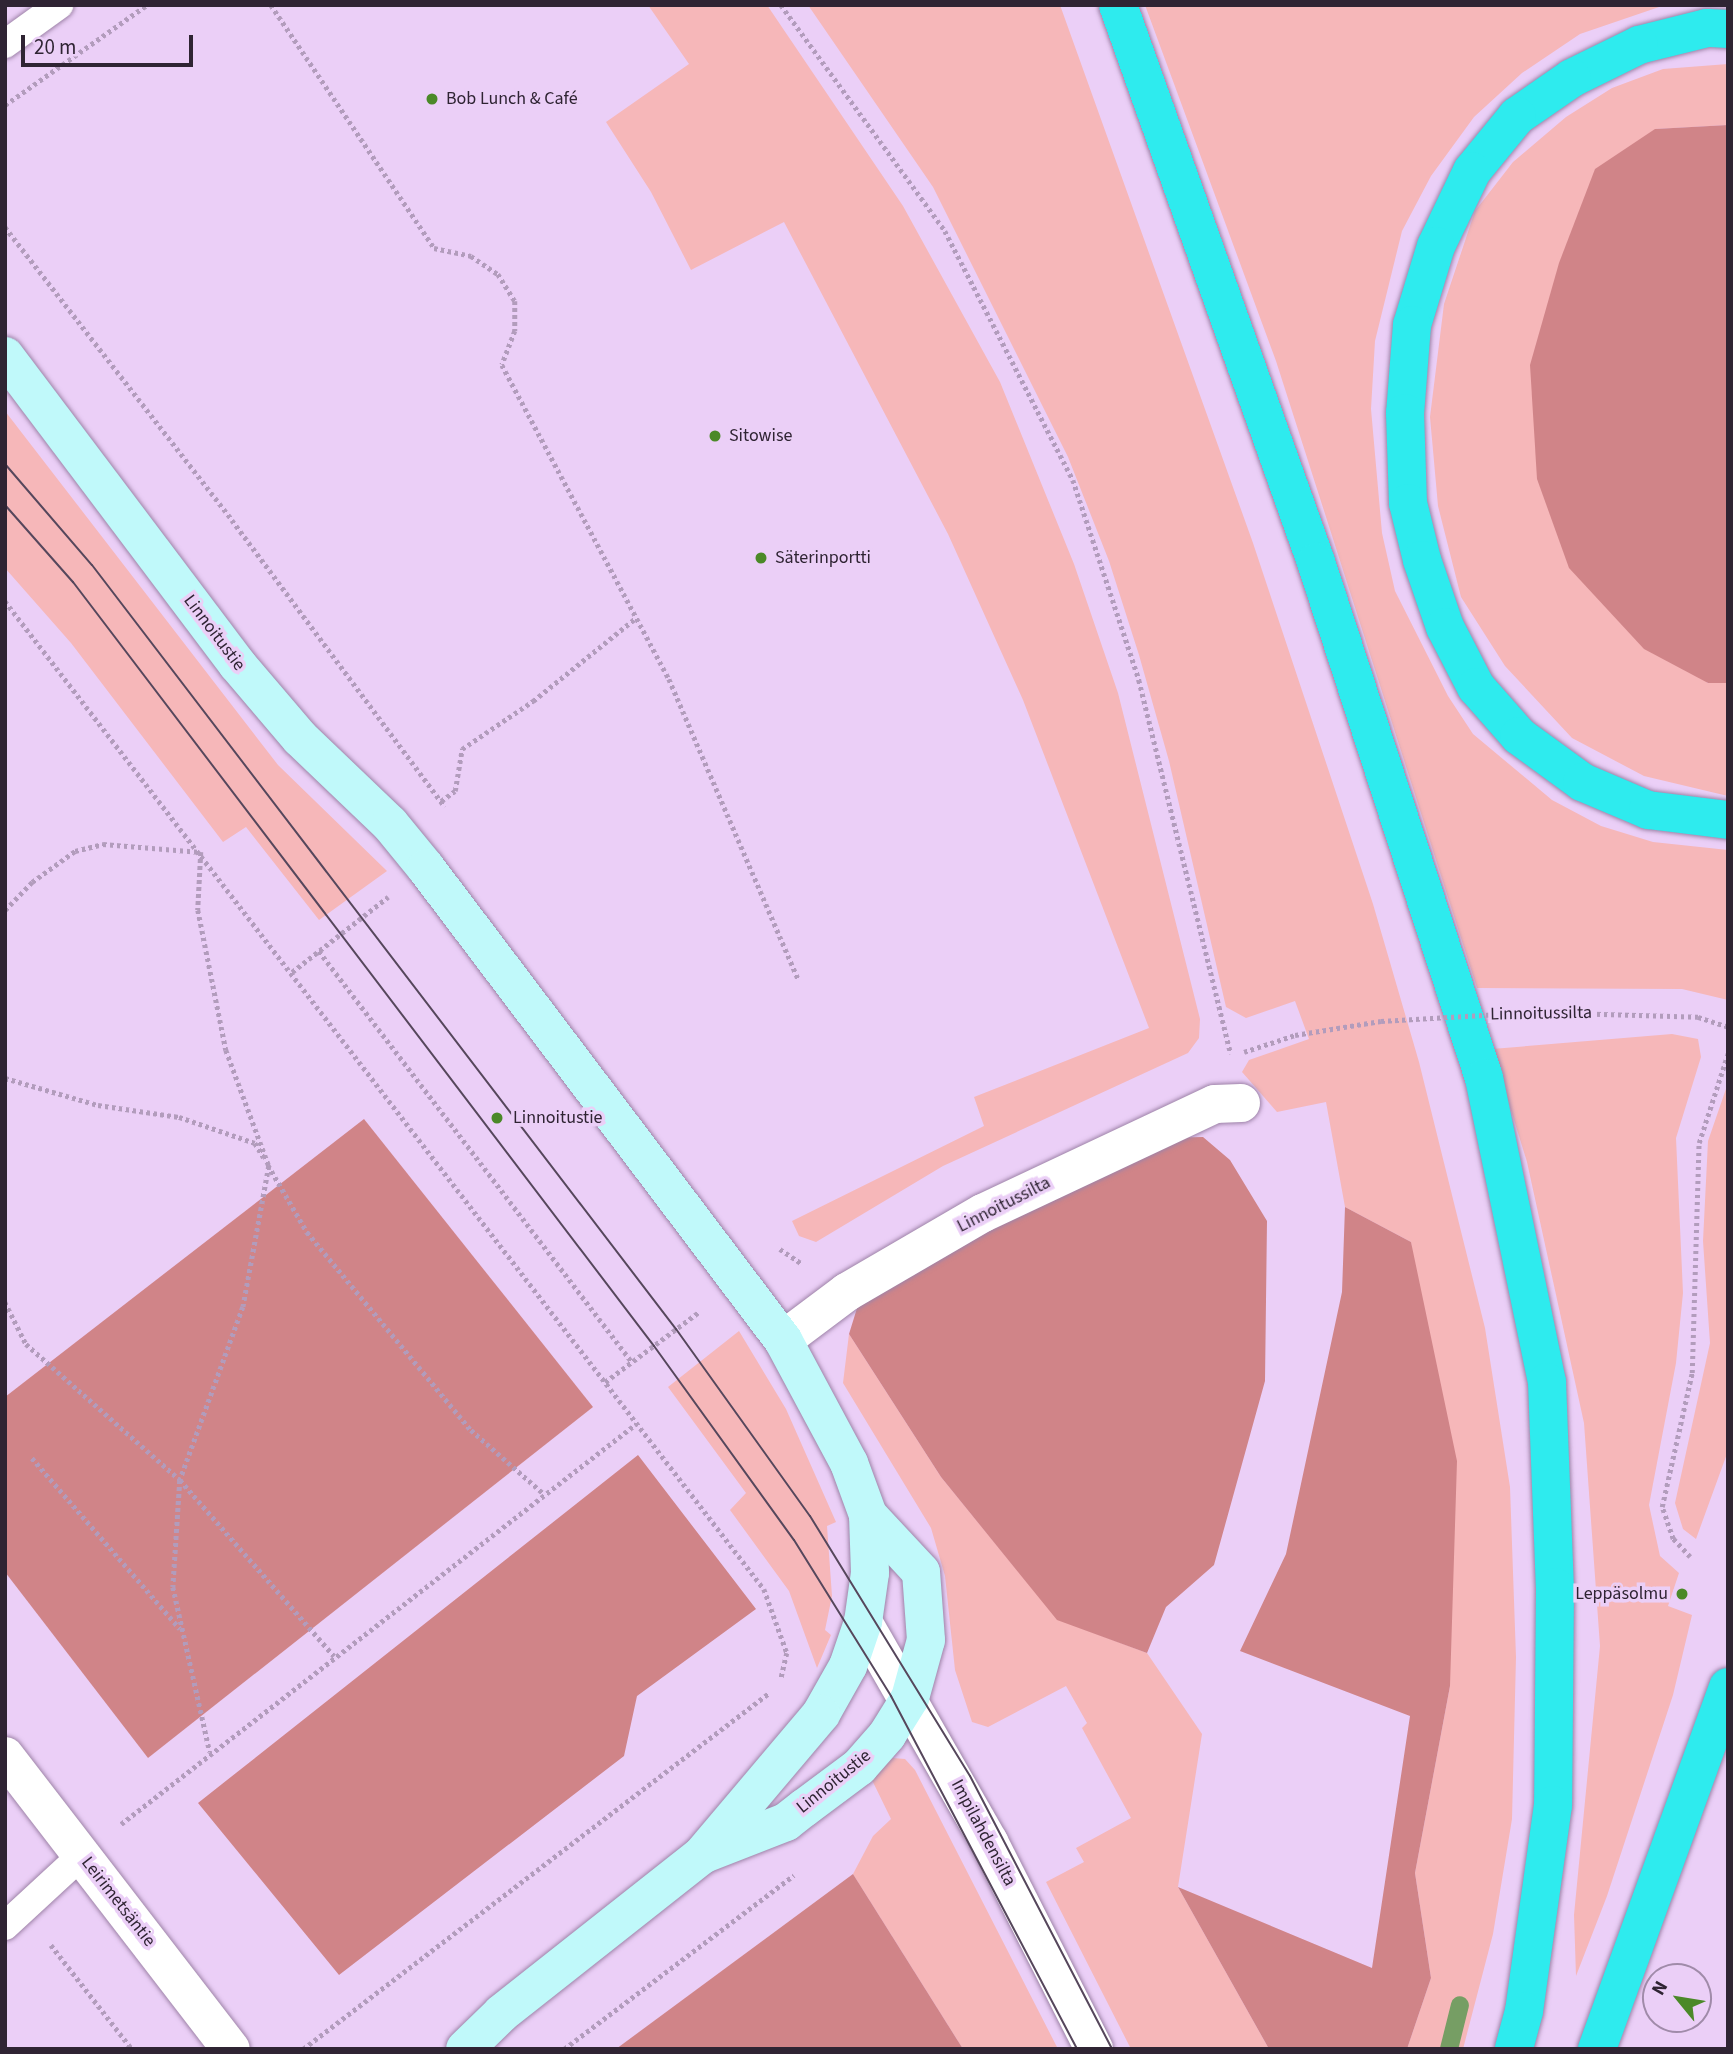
<!DOCTYPE html>
<html>
<head>
<meta charset="utf-8">
<style>
	body { margin:0 }
	#map { position:relative; width:1733px; height:2054px; overflow:hidden; background:#ebcff7; font-family:"Source Sans 3",sans-serif }
	div>[style] { position:absolute }
	.green>* { inset:0; background:#f6b7b9 }
	.forest>* { inset:0; background:#d08488 }
	.stream>* { height:18px; margin:-9px; padding:0 9px; transform-origin:9px; border-radius:9px; background:#769e64 }
	.path>* { height:4.5px; margin-top:-2.25px; transform-origin:0; background:repeating-linear-gradient(90deg,#b29cbc 0 3.5px,transparent 0 7px) }
	.roads { filter:drop-shadow(0 0 2px #9e83a8) drop-shadow(0 0 2px #9e83a8) }
	.lane>* { height:28px; margin:-14px; padding:0 14px; transform-origin:14px; border-radius:14px; background:#fff }
	.street>* { height:38px; margin:-19px; padding:0 19px; transform-origin:19px; border-radius:19px; background:#fff }
	.secondary>* { height:38px; margin:-19px; padding:0 19px; transform-origin:19px; border-radius:19px; background:#c0f9fa }
	.highway>* { height:38px; margin:-19px; padding:0 19px; transform-origin:19px; border-radius:19px; background:#2eebee }
	.tram>* { height:2px; margin:-1px; padding:0 1px; transform-origin:1px; border-radius:1px; background:#56475c }
	.path-bridge>* { height:4.5px; margin-top:-2.25px; transform-origin:0; background:repeating-linear-gradient(90deg,#b29cbc 0 3.5px,transparent 0 7px) }
	.dots>* { width:19px; height:19px; translate:-50% -50%; box-sizing:border-box; border:4px solid #ebcff7; border-radius:50% }
	span { translate:-50% -50%; white-space:nowrap; text-align:center; line-height:1.15; -webkit-text-stroke:7px #ebcff7; paint-order:stroke }
	.poi-label { font-size:18px; color:#2f2433 }
	.left { translate:0 -50%; text-align:left }
	.right { translate:-100% -50%; text-align:right }
	.street-label { font-size:18px; color:#2f2433 }
	.frame { position:absolute; inset:0; border:7px solid #2f2433; pointer-events:none }
	.north { position:absolute; left:1642px; top:1963px; width:70px; height:70px; box-sizing:border-box; background:#ebcff7; border:2px solid #a08ba9; border-radius:50%; rotate:300deg; font-size:19px; font-weight:700; line-height:28px; text-align:center; color:#2f2433 }
	.north::after { content:''; display:block; margin:auto; width:24px; height:32px; background:#4b8928; clip-path:polygon(50% 0,100% 100%,50% 72%,0 100%) }
	.scale { position:absolute; left:21px; top:35px; width:172px; height:32px; box-sizing:border-box; border:4px solid #2f2433; border-top:0; padding-left:9px; font-size:21px; line-height:24px; white-space:nowrap; color:#2f2433; -webkit-text-stroke:5px #ebcff7; paint-order:stroke }
</style>
</head>
<body>
<div id="map">
	<div class="green">
		<i style="clip-path:polygon(648px 5px,767px 5px,903px 206px,1000px 382px,1074px 564px,1118px 693px,1200px 1019px,1199px 1038px,1188px 1053px,943px 1166px,816px 1242px,799px 1236px,792px 1221px,984px 1126px,974px 1097px,1149px 1028px,1023px 700px,948px 534px,784px 222px,691px 270px,651px 192px,606px 122px,689px 64px)"></i>
		<i style="clip-path:polygon(808px 5px,1060px 5px,1253px 543px,1373px 904px,1419px 1062px,1485px 1328px,1510px 1487px,1516px 1657px,1512px 1819px,1493px 1934px,1463px 2049px,1407px 2049px,1431px 1978px,1415px 1873px,1450px 1686px,1411px 1242px,1345px 1207px,1326px 1102px,1277px 1112px,1242px 1072px,1249px 1060px,1309px 1039px,1295px 1001px,1246px 1018px,1226px 1007px,1169px 761px,1139px 655px,1109px 561px,1068px 457px,933px 187px)"></i>
		<i style="clip-path:polygon(1145px 5px,1665px 5px,1580px 34px,1522px 73px,1474px 117px,1431px 176px,1402px 231px,1375px 341px,1371px 409px,1382px 533px,1395px 591px,1448px 696px,1473px 734px,1552px 800px,1601px 826px,1653px 842px,1728px 850px,1728px 1000px,1682px 989px,1477px 988px,1276px 361px)"></i>
		<i style="clip-path:polygon(1728px 64px,1728px 125px,1655px 129px,1707px 683px,1728px 683px,1728px 796px,1644px 776px,1572px 738px,1505px 666px,1461px 597px,1438px 506px,1430px 417px,1444px 304px,1475px 211px,1513px 162px,1566px 117px,1612px 88px,1663px 69px)"></i>
		<i style="clip-path:polygon(5px 411px,278px 765px,387px 871px,319px 920px,246px 827px,223px 842px,71px 643px,5px 568px)"></i>
		<i style="clip-path:polygon(1672px 1034px,1698px 1039px,1701px 1057px,1676px 1138px,1683px 1293px,1676px 1363px,1649px 1505px,1660px 1556px,1679px 1573px,1668px 1606px,1692px 1615px,1673px 1695px,1607px 1896px,1576px 1976px,1574px 1915px,1600px 1646px,1584px 1423px,1527px 1162px,1492px 1049px)"></i>
		<i style="clip-path:polygon(1728px 1083px,1728px 1451px,1696px 1539px,1683px 1529px,1675px 1503px,1710px 1343px,1703px 1241px,1708px 1141px)"></i>
		<i style="clip-path:polygon(739px 1331px,786px 1409px,836px 1522px,827px 1526px,832px 1596px,825px 1630px,831px 1635px,817px 1668px,789px 1591px,730px 1510px,746px 1493px,668px 1387px)"></i>
		<i style="clip-path:polygon(849px 1334px,941px 1477px,1057px 1619px,1147px 1653px,1202px 1734px,1178px 1887px,1269px 2049px,1131px 2049px,1046px 1882px,1084px 1862px,1076px 1848px,1131px 1818px,1082px 1728px,1087px 1723px,1066px 1686px,988px 1727px,972px 1722px,955px 1670px,945px 1576px,931px 1528px,843px 1383px)"></i>
		<i style="clip-path:polygon(893px 1758px,905px 1759px,915px 1770px,1058px 2049px,963px 2049px,853px 1874px,873px 1836px,891px 1819px,871px 1778px)"></i>
	</div>
	<div class="forest">
		<i style="clip-path:polygon(1728px 125px,1728px 683px,1708px 683px,1644px 649px,1569px 568px,1537px 479px,1530px 365px,1559px 263px,1595px 169px,1655px 129px)"></i>
		<i style="clip-path:polygon(364px 1119px,593px 1407px,148px 1758px,5px 1572px,5px 1397px)"></i>
		<i style="clip-path:polygon(1203px 1137px,1230px 1160px,1267px 1221px,1265px 1381px,1214px 1565px,1166px 1607px,1147px 1653px,1057px 1620px,941px 1477px,849px 1334px,862px 1292px,1160px 1138px)"></i>
		<i style="clip-path:polygon(1345px 1207px,1411px 1242px,1457px 1461px,1450px 1686px,1415px 1873px,1431px 1978px,1407px 2049px,1269px 2049px,1178px 1887px,1372px 1968px,1410px 1716px,1240px 1651px,1286px 1554px,1342px 1292px)"></i>
		<i style="clip-path:polygon(638px 1455px,756px 1609px,637px 1696px,624px 1756px,339px 1975px,198px 1803px)"></i>
		<i style="clip-path:polygon(853px 1874px,963px 2049px,616px 2049px)"></i>
	</div>
	<div class="stream">
		<i style="left:1449px;top:2049px;width:45px;rotate:-76deg"></i>
	</div>
	<div class="path">
		<i style="left:271px;top:5px;width:293px;rotate:56.1deg"></i>
		<i style="left:434px;top:248px;width:38px;rotate:12deg"></i>
		<i style="left:471px;top:256px;width:32px;rotate:34deg"></i>
		<i style="left:498px;top:274px;width:32px;rotate:58deg"></i>
		<i style="left:515px;top:301px;width:30px;rotate:90deg"></i>
		<i style="left:515px;top:331px;width:36px;rotate:111deg"></i>
		<i style="left:502px;top:365px;width:356px;rotate:62deg"></i>
		<i style="left:669px;top:679px;width:326px;rotate:66.7deg"></i>
		<i style="left:781px;top:5px;width:279px;rotate:54deg"></i>
		<i style="left:945px;top:231px;width:280px;rotate:62.8deg"></i>
		<i style="left:1073px;top:480px;width:211px;rotate:71.7deg"></i>
		<i style="left:1139px;top:680px;width:385px;rotate:76.2deg"></i>
		<i style="left:5px;top:105px;width:174px;rotate:-35.2deg"></i>
		<i style="left:5px;top:227px;width:371px;rotate:52.2deg"></i>
		<i style="left:232px;top:520px;width:357px;rotate:53.4deg"></i>
		<i style="left:5px;top:601px;width:1246px;rotate:52.47deg"></i>
		<i style="left:764px;top:1589px;width:68px;rotate:70.2deg"></i>
		<i style="left:787px;top:1653px;width:26px;rotate:103deg"></i>
		<i style="left:441px;top:801px;width:17px;rotate:-36deg"></i>
		<i style="left:455px;top:791px;width:43px;rotate:-80.5deg"></i>
		<i style="left:462px;top:749px;width:86px;rotate:-34.1deg"></i>
		<i style="left:533px;top:701px;width:132px;rotate:-38.9deg"></i>
		<i style="left:5px;top:910px;width:39px;rotate:-46deg"></i>
		<i style="left:32px;top:882px;width:53px;rotate:-35.8deg"></i>
		<i style="left:75px;top:851px;width:29px;rotate:-14deg"></i>
		<i style="left:103px;top:844px;width:98px;rotate:4.7deg"></i>
		<i style="left:201px;top:852px;width:58px;rotate:93deg"></i>
		<i style="left:198px;top:910px;width:143px;rotate:78.7deg"></i>
		<i style="left:226px;top:1050px;width:124px;rotate:69.7deg"></i>
		<i style="left:269px;top:1166px;width:143px;rotate:100.4deg"></i>
		<i style="left:243px;top:1307px;width:184px;rotate:110deg"></i>
		<i style="left:180px;top:1480px;width:107px;rotate:93.7deg"></i>
		<i style="left:173px;top:1587px;width:169px;rotate:77.4deg"></i>
		<i style="left:319px;top:951px;width:517px;rotate:52.71deg"></i>
		<i style="left:292px;top:972px;width:122px;rotate:-38deg"></i>
		<i style="left:1534px;top:1012px;width:164px;rotate:1.7deg"></i>
		<i style="left:1698px;top:1017px;width:32px;rotate:18deg"></i>
		<i style="left:1244px;top:1052px;width:54px;rotate:-18.4deg"></i>
		<i style="left:5px;top:1078px;width:97px;rotate:16.2deg"></i>
		<i style="left:98px;top:1105px;width:82px;rotate:8.4deg"></i>
		<i style="left:179px;top:1117px;width:80px;rotate:18.9deg"></i>
		<i style="left:255px;top:1143px;width:17px;rotate:59deg"></i>
		<i style="left:268px;top:1165px;width:78px;rotate:59.8deg"></i>
		<i style="left:307px;top:1232px;width:257px;rotate:50.4deg"></i>
		<i style="left:471px;top:1430px;width:97px;rotate:41.2deg"></i>
		<i style="left:780px;top:1249px;width:25px;rotate:34deg"></i>
		<i style="left:5px;top:1302px;width:47px;rotate:63.4deg"></i>
		<i style="left:26px;top:1344px;width:205px;rotate:41.4deg"></i>
		<i style="left:180px;top:1480px;width:234px;rotate:48.8deg"></i>
		<i style="left:605px;top:1382px;width:117px;rotate:-36.7deg"></i>
		<i style="left:32px;top:1458px;width:226px;rotate:49.1deg"></i>
		<i style="left:1690px;top:1557px;width:25px;rotate:-133deg"></i>
		<i style="left:1673px;top:1539px;width:34px;rotate:-109deg"></i>
		<i style="left:1662px;top:1507px;width:137px;rotate:-77.4deg"></i>
		<i style="left:1692px;top:1373px;width:230px;rotate:-88.3deg"></i>
		<i style="left:1699px;top:1143px;width:95px;rotate:-72.1deg"></i>
		<i style="left:121px;top:1824px;width:652px;rotate:-37.84deg"></i>
		<i style="left:51px;top:1945px;width:132px;rotate:52.1deg"></i>
		<i style="left:303px;top:2049px;width:586px;rotate:-37.38deg"></i>
		<i style="left:564px;top:2049px;width:288px;rotate:-37.1deg"></i>
	</div>
	<div class="roads">
		<div class="lane">
			<i style="left:5px;top:44px;width:67px;rotate:-35.8deg"></i>
			<i style="left:5px;top:1926px;width:105px;rotate:-42.7deg"></i>
		</div>
		<div class="street">
			<i style="left:783px;top:1340px;width:80px;rotate:-36.9deg"></i>
			<i style="left:847px;top:1292px;width:157px;rotate:-30.2deg"></i>
			<i style="left:983px;top:1213px;width:256px;rotate:-25.2deg"></i>
			<i style="left:1215px;top:1104px;width:26px;rotate:-2deg"></i>
			<i style="left:863px;top:1622px;width:254px;rotate:60.2deg"></i>
			<i style="left:989px;top:1842px;width:232px;rotate:63.1deg"></i>
			<i style="left:5px;top:1756px;width:370px;rotate:52.4deg"></i>
		</div>
		<div class="secondary">
			<i style="left:5px;top:356px;width:386px;rotate:53deg"></i>
			<i style="left:237px;top:664px;width:97px;rotate:49.6deg"></i>
			<i style="left:300px;top:738px;width:124px;rotate:43.7deg"></i>
			<i style="left:390px;top:824px;width:57px;rotate:50.7deg"></i>
			<i style="left:426px;top:868px;width:592px;rotate:52.9deg"></i>
			<i style="left:783px;top:1340px;width:140px;rotate:61.8deg"></i>
			<i style="left:849px;top:1463px;width:55px;rotate:69.9deg"></i>
			<i style="left:868px;top:1515px;width:58px;rotate:88deg"></i>
			<i style="left:870px;top:1573px;width:49px;rotate:98.1deg"></i>
			<i style="left:863px;top:1622px;width:46px;rotate:108.8deg"></i>
			<i style="left:848px;top:1666px;width:55px;rotate:119.4deg"></i>
			<i style="left:821px;top:1714px;width:185px;rotate:130.2deg"></i>
			<i style="left:702px;top:1855px;width:256px;rotate:141.7deg"></i>
			<i style="left:501px;top:2014px;width:50px;rotate:135.8deg"></i>
			<i style="left:704px;top:1854px;width:88px;rotate:-21.3deg"></i>
			<i style="left:786px;top:1822px;width:23px;rotate:-38deg"></i>
			<i style="left:804px;top:1808px;width:69px;rotate:-36.7deg"></i>
			<i style="left:859px;top:1767px;width:43px;rotate:-48.8deg"></i>
			<i style="left:887px;top:1735px;width:44px;rotate:-58.1deg"></i>
			<i style="left:910px;top:1698px;width:60px;rotate:-74.6deg"></i>
			<i style="left:926px;top:1640px;width:68px;rotate:-94.2deg"></i>
			<i style="left:921px;top:1572px;width:78px;rotate:-132.9deg"></i>
		</div>
		<div class="highway">
			<i style="left:1118px;top:5px;width:591px;rotate:70.43deg"></i>
			<i style="left:1316px;top:562px;width:543px;rotate:71.97deg"></i>
			<i style="left:1484px;top:1078px;width:310px;rotate:78.3deg"></i>
			<i style="left:1547px;top:1382px;width:205px;rotate:87.8deg"></i>
			<i style="left:1555px;top:1587px;width:218px;rotate:90.5deg"></i>
			<i style="left:1553px;top:1805px;width:208px;rotate:98deg"></i>
			<i style="left:1524px;top:2011px;width:39px;rotate:105deg"></i>
			<i style="left:1728px;top:29px;width:21px;rotate:-177deg"></i>
			<i style="left:1707px;top:28px;width:70px;rotate:166deg"></i>
			<i style="left:1639px;top:45px;width:75px;rotate:153.8deg"></i>
			<i style="left:1572px;top:78px;width:67px;rotate:145.4deg"></i>
			<i style="left:1517px;top:116px;width:71px;rotate:129.3deg"></i>
			<i style="left:1472px;top:171px;width:83px;rotate:115.6deg"></i>
			<i style="left:1436px;top:246px;width:83px;rotate:106.9deg"></i>
			<i style="left:1412px;top:325px;width:88px;rotate:94.5deg"></i>
			<i style="left:1405px;top:413px;width:90px;rotate:88.1deg"></i>
			<i style="left:1408px;top:503px;width:59px;rotate:76.2deg"></i>
			<i style="left:1422px;top:560px;width:71px;rotate:71.1deg"></i>
			<i style="left:1445px;top:627px;width:68px;rotate:62.7deg"></i>
			<i style="left:1476px;top:687px;width:65px;rotate:48.7deg"></i>
			<i style="left:1519px;top:736px;width:78px;rotate:36.1deg"></i>
			<i style="left:1582px;top:782px;width:72px;rotate:23deg"></i>
			<i style="left:1648px;top:810px;width:81px;rotate:7.1deg"></i>
			<i style="left:1597px;top:2049px;width:385px;rotate:-70.1deg"></i>
		</div>
	</div>
	<div class="tram">
		<i style="left:5px;top:464px;width:133px;rotate:49.3deg"></i>
		<i style="left:92px;top:565px;width:962px;rotate:52.61deg"></i>
		<i style="left:676px;top:1329px;width:230px;rotate:54.4deg"></i>
		<i style="left:810px;top:1516px;width:305px;rotate:58.4deg"></i>
		<i style="left:970px;top:1776px;width:308px;rotate:62.5deg"></i>
		<i style="left:5px;top:505px;width:103px;rotate:48.6deg"></i>
		<i style="left:73px;top:582px;width:960px;rotate:52.75deg"></i>
		<i style="left:654px;top:1346px;width:239px;rotate:54.2deg"></i>
		<i style="left:794px;top:1540px;width:184px;rotate:58.1deg"></i>
		<i style="left:891px;top:1696px;width:399px;rotate:62.2deg"></i>
	</div>
	<div class="path-bridge">
		<i style="left:1295px;top:1035px;width:87px;rotate:-9.2deg"></i>
		<i style="left:1381px;top:1021px;width:153px;rotate:-3.4deg"></i>
	</div>
	<div class="dots">
		<i style="left:432px;top:99px;background:#4b8928"></i>
		<i style="left:715px;top:436px;background:#4b8928"></i>
		<i style="left:761px;top:558px;background:#4b8928"></i>
		<i style="left:497px;top:1118px;background:#4b8928"></i>
		<i style="left:1682px;top:1594px;background:#4b8928"></i>
	</div>
	<div class="poi-label">
		<span class="left" style="left:446px;top:99px">Bob Lunch &amp; Café</span>
		<span class="left" style="left:729px;top:436px">Sitowise</span>
		<span class="left" style="left:775px;top:558px">Säterinportti</span>
		<span class="left" style="left:513px;top:1118px">Linnoitustie</span>
		<span class="right" style="left:1668px;top:1594px">Leppäsolmu</span>
	</div>
	<div class="street-label">
		<span style="left:214px;top:633px;rotate:53deg">Linnoitustie</span>
		<span style="left:1541px;top:1014px;rotate:-1deg">Linnoitussilta</span>
		<span style="left:1004px;top:1205px;rotate:-27deg">Linnoitussilta</span>
		<span style="left:834px;top:1782px;rotate:-39deg">Linnoitustie</span>
		<span style="left:983px;top:1833px;rotate:62deg">Impilahdensilta</span>
		<span style="left:118px;top:1902px;rotate:52deg">Leirimetsäntie</span>
	</div>
	<div class="frame"></div>
	<div class="north">N</div>
	<div class="scale">20 m</div>
</div>
</body>
</html>
